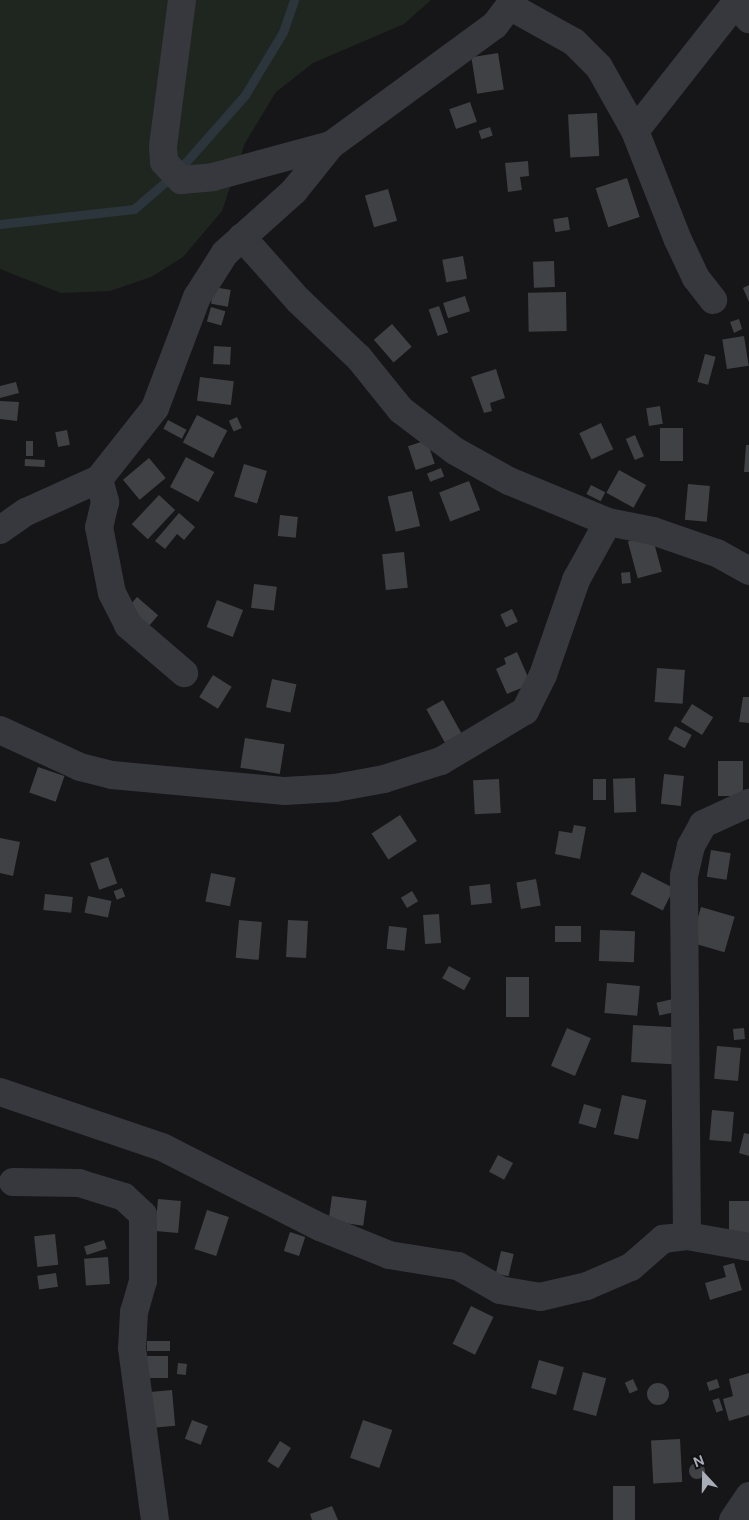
<!DOCTYPE html>
<html>
<head>
<meta charset="utf-8">
<style>
	body { margin:0 }
	#map { position:relative; width:749px; height:1520px; overflow:hidden; background:#161618; font-family:"DM Sans",sans-serif }
	div>[style] { position:absolute }
	.green>* { inset:0; background:#1e261f }
	.stream>* { height:9px; margin:-4.5px; padding:0 4.5px; transform-origin:4.5px; border-radius:4.5px; background:#2c353c }
	.building>* { inset:0; background:#404145; transform-origin:0 0 }
	.round { border-radius:50% }
	.minor>* { height:28px; margin:-14px; padding:0 14px; transform-origin:14px; border-radius:14px; background:#37383d }
	span { translate:-50% -50%; white-space:nowrap; text-align:center; line-height:1.15; -webkit-text-stroke:5px #111113; paint-order:stroke }
	.north { position:absolute; left:679px; top:1450px; width:50px; height:50px; -webkit-text-stroke:4px #111113; paint-order:stroke; rotate:339deg; font-size:14px; font-weight:700; line-height:20px; text-align:center; color:#a8adb8 }
	.north::after { content:''; display:block; margin:auto; width:18px; height:22px; background:#a8adb8; clip-path:polygon(50% 0,100% 100%,50% 72%,0 100%) }
</style>
</head>
<body>
<div id="map">
	<div class="green">
		<i style="clip-path:polygon(0 0,431px 0,404px 24px,313px 63px,276px 92px,245px 143px,222px 211px,183px 257px,151px 277px,110px 291px,61px 293px,0 269px)"></i>
	</div>
	<div class="stream">
		<i style="left:0;top:224px;width:135px;rotate:-6.4deg"></i>
		<i style="left:134px;top:209px;width:58px;rotate:-40.8deg"></i>
		<i style="left:178px;top:171px;width:101px;rotate:-48.6deg"></i>
		<i style="left:245px;top:95px;width:74px;rotate:-58.9deg"></i>
		<i style="left:283px;top:32px;width:34px;rotate:-71deg"></i>
	</div>
	<div class="building">
		<i style="left:498px;top:53px;width:37px;height:27px;rotate:81deg"></i>
		<i style="left:470px;top:102px;width:21px;height:22px;rotate:71deg"></i>
		<i style="left:597px;top:113px;width:43px;height:29px;rotate:87deg"></i>
		<i style="left:490px;top:127px;width:9px;height:12px;rotate:72deg"></i>
		<i style="clip-path:polygon(528px 161px,529px 176px,520px 177px,522px 190px,508px 192px,505px 163px)"></i>
		<i style="left:627px;top:178px;width:41px;height:33px;rotate:72deg"></i>
		<i style="left:388px;top:189px;width:33px;height:24px;rotate:74deg"></i>
		<i style="left:568px;top:217px;width:13px;height:15px;rotate:81deg"></i>
		<i style="left:463px;top:256px;width:23px;height:21px;rotate:80deg"></i>
		<i style="left:554px;top:261px;width:26px;height:21px;rotate:88deg"></i>
		<i style="clip-path:polygon(749px 285px,749px 302px,743px 288px)"></i>
		<i style="left:214px;top:287px;width:17px;height:17px;rotate:10deg"></i>
		<i style="left:566px;top:292px;width:39px;height:38px;rotate:89deg"></i>
		<i style="left:465px;top:296px;width:16px;height:23px;rotate:72deg"></i>
		<i style="left:439px;top:306px;width:28px;height:11px;rotate:71deg"></i>
		<i style="left:211px;top:307px;width:15px;height:15px;rotate:16deg"></i>
		<i style="clip-path:polygon(739px 319px,742px 329px,734px 333px,730px 322px)"></i>
		<i style="left:392px;top:324px;width:30px;height:24px;rotate:49deg"></i>
		<i style="left:744px;top:336px;width:30px;height:22px;rotate:81deg"></i>
		<i style="left:214px;top:346px;width:17px;height:18px;rotate:3deg"></i>
		<i style="left:705px;top:354px;width:11px;height:29px;rotate:15deg"></i>
		<i style="clip-path:polygon(496px 369px,505px 398px,490px 403px,492px 411px,484px 413px,471px 377px)"></i>
		<i style="left:200px;top:377px;width:34px;height:24px;rotate:7deg"></i>
		<i style="clip-path:polygon(16px 382px,19px 393px,0 398px,0 386px)"></i>
		<i style="clip-path:polygon(0 401px,19px 402px,17px 421px,0 419px)"></i>
		<i style="left:660px;top:406px;width:18px;height:14px;rotate:81deg"></i>
		<i style="left:197px;top:415px;width:34px;height:31px;rotate:27deg"></i>
		<i style="left:237px;top:417px;width:12px;height:9px;rotate:66deg"></i>
		<i style="left:168px;top:420px;width:21px;height:10px;rotate:28deg"></i>
		<i style="left:601px;top:423px;width:29px;height:24px;rotate:65deg"></i>
		<i style="left:660px;top:428px;width:23px;height:33px"></i>
		<i style="left:67px;top:430px;width:15px;height:12px;rotate:79deg"></i>
		<i style="left:635px;top:435px;width:23px;height:10px;rotate:67deg"></i>
		<i style="left:427px;top:440px;width:25px;height:20px;rotate:72deg"></i>
		<i style="left:26px;top:441px;width:7px;height:15px"></i>
		<i style="clip-path:polygon(746px 445px,749px 445px,749px 472px,744px 472px)"></i>
		<i style="left:186px;top:457px;width:32px;height:34px;rotate:28deg"></i>
		<i style="left:149px;top:458px;width:26px;height:34px;rotate:50deg"></i>
		<i style="left:25px;top:459px;width:20px;height:7px;rotate:3deg"></i>
		<i style="left:244px;top:464px;width:24px;height:34px;rotate:17deg"></i>
		<i style="left:441px;top:468px;width:9px;height:15px;rotate:69deg"></i>
		<i style="left:619px;top:470px;width:31px;height:26px;rotate:29deg"></i>
		<i style="left:469px;top:481px;width:31px;height:32px;rotate:69deg"></i>
		<i style="left:688px;top:484px;width:22px;height:36px;rotate:5deg"></i>
		<i style="left:591px;top:485px;width:16px;height:10px;rotate:27deg"></i>
		<i style="left:412px;top:491px;width:36px;height:25px;rotate:77deg"></i>
		<i style="left:159px;top:495px;width:22px;height:40px;rotate:43deg"></i>
		<i style="clip-path:polygon(179px 513px,195px 527px,184px 540px,177px 534px,165px 549px,155px 541px)"></i>
		<i style="left:280px;top:515px;width:18px;height:21px;rotate:6deg"></i>
		<i style="left:652px;top:535px;width:38px;height:25px;rotate:75deg"></i>
		<i style="left:404px;top:552px;width:36px;height:22px;rotate:84deg"></i>
		<i style="left:630px;top:572px;width:11px;height:9px;rotate:85deg"></i>
		<i style="left:254px;top:584px;width:23px;height:24px;rotate:7deg"></i>
		<i style="left:137px;top:597px;width:28px;height:16px;rotate:41deg"></i>
		<i style="left:217px;top:600px;width:28px;height:29px;rotate:21deg"></i>
		<i style="left:512px;top:609px;width:14px;height:13px;rotate:65deg"></i>
		<i style="clip-path:polygon(517px 652px,531px 684px,507px 694px,496px 669px,506px 664px,504px 658px)"></i>
		<i style="left:657px;top:668px;width:28px;height:34px;rotate:4deg"></i>
		<i style="left:213px;top:675px;width:22px;height:26px;rotate:32deg"></i>
		<i style="left:272px;top:679px;width:25px;height:29px;rotate:12deg"></i>
		<i style="clip-path:polygon(743px 697px,749px 697px,749px 723px,739px 722px)"></i>
		<i style="left:443px;top:700px;width:38px;height:19px;rotate:61deg"></i>
		<i style="left:692px;top:704px;width:25px;height:21px;rotate:32deg"></i>
		<i style="left:675px;top:726px;width:19px;height:15px;rotate:28deg"></i>
		<i style="left:245px;top:738px;width:40px;height:30px;rotate:9deg"></i>
		<i style="left:718px;top:761px;width:25px;height:35px"></i>
		<i style="left:38px;top:767px;width:28px;height:27px;rotate:19deg"></i>
		<i style="left:664px;top:774px;width:20px;height:30px;rotate:6deg"></i>
		<i style="left:635px;top:778px;width:34px;height:22px;rotate:88deg"></i>
		<i style="left:499px;top:779px;width:34px;height:26px;rotate:87deg"></i>
		<i style="left:606px;top:779px;width:21px;height:13px;rotate:90deg"></i>
		<i style="left:400px;top:815px;width:31px;height:34px;rotate:57deg"></i>
		<i style="clip-path:polygon(574px 825px,586px 827px,580px 859px,555px 854px,559px 831px,572px 833px)"></i>
		<i style="clip-path:polygon(0 838px,20px 842px,13px 876px,0 873px)"></i>
		<i style="left:711px;top:850px;width:20px;height:27px;rotate:9deg"></i>
		<i style="left:108px;top:857px;width:28px;height:19px;rotate:71deg"></i>
		<i style="left:642px;top:872px;width:36px;height:25px;rotate:27deg"></i>
		<i style="left:211px;top:873px;width:25px;height:29px;rotate:11deg"></i>
		<i style="left:536px;top:879px;width:27px;height:20px;rotate:80deg"></i>
		<i style="left:490px;top:884px;width:19px;height:21px;rotate:84deg"></i>
		<i style="left:122px;top:888px;width:9px;height:9px;rotate:69deg"></i>
		<i style="left:412px;top:891px;width:12px;height:13px;rotate:59deg"></i>
		<i style="left:45px;top:894px;width:28px;height:16px;rotate:6deg"></i>
		<i style="left:88px;top:896px;width:24px;height:17px;rotate:12deg"></i>
		<i style="left:701px;top:907px;width:35px;height:37px;rotate:16deg"></i>
		<i style="left:439px;top:914px;width:29px;height:16px;rotate:86deg"></i>
		<i style="left:239px;top:920px;width:23px;height:38px;rotate:5deg"></i>
		<i style="left:288px;top:920px;width:20px;height:37px;rotate:3deg"></i>
		<i style="left:389px;top:926px;width:18px;height:23px;rotate:6deg"></i>
		<i style="left:581px;top:926px;width:16px;height:26px;rotate:90deg"></i>
		<i style="left:600px;top:930px;width:35px;height:31px;rotate:2deg"></i>
		<i style="left:449px;top:966px;width:25px;height:14px;rotate:29deg"></i>
		<i style="left:506px;top:977px;width:23px;height:40px"></i>
		<i style="left:607px;top:983px;width:33px;height:30px;rotate:5deg"></i>
		<i style="left:673px;top:999px;width:13px;height:17px;rotate:77deg"></i>
		<i style="left:633px;top:1025px;width:42px;height:37px;rotate:3deg"></i>
		<i style="left:567px;top:1028px;width:26px;height:41px;rotate:23deg"></i>
		<i style="left:744px;top:1028px;width:11px;height:11px;rotate:85deg"></i>
		<i style="left:717px;top:1046px;width:24px;height:33px;rotate:5deg"></i>
		<i style="left:622px;top:1095px;width:25px;height:40px;rotate:12deg"></i>
		<i style="left:584px;top:1104px;width:18px;height:20px;rotate:16deg"></i>
		<i style="left:712px;top:1110px;width:22px;height:30px;rotate:5deg"></i>
		<i style="clip-path:polygon(744px 1133px,749px 1134px,749px 1156px,739px 1153px)"></i>
		<i style="left:498px;top:1155px;width:17px;height:19px;rotate:28deg"></i>
		<i style="left:332px;top:1196px;width:35px;height:25px;rotate:8deg"></i>
		<i style="left:158px;top:1199px;width:23px;height:32px;rotate:5deg"></i>
		<i style="left:729px;top:1201px;width:20px;height:35px"></i>
		<i style="left:207px;top:1210px;width:23px;height:41px;rotate:18deg"></i>
		<i style="left:290px;top:1232px;width:16px;height:20px;rotate:18deg"></i>
		<i style="left:55px;top:1234px;width:31px;height:21px;rotate:84deg"></i>
		<i style="left:104px;top:1240px;width:9px;height:21px;rotate:72deg"></i>
		<i style="left:501px;top:1251px;width:13px;height:23px;rotate:13deg"></i>
		<i style="left:108px;top:1257px;width:27px;height:24px;rotate:86deg"></i>
		<i style="clip-path:polygon(734px 1263px,742px 1290px,710px 1300px,705px 1283px,726px 1277px,723px 1266px)"></i>
		<i style="left:56px;top:1273px;width:14px;height:19px;rotate:82deg"></i>
		<i style="left:471px;top:1306px;width:25px;height:42px;rotate:26deg"></i>
		<i style="left:147px;top:1341px;width:23px;height:10px"></i>
		<i style="left:144px;top:1356px;width:24px;height:22px"></i>
		<i style="left:539px;top:1360px;width:26px;height:29px;rotate:16deg"></i>
		<i style="left:178px;top:1363px;width:9px;height:11px;rotate:6deg"></i>
		<i style="left:583px;top:1372px;width:24px;height:39px;rotate:15deg"></i>
		<i style="clip-path:polygon(749px 1373px,749px 1415px,729px 1421px,723px 1399px,733px 1396px,729px 1379px)"></i>
		<i style="left:633px;top:1379px;width:12px;height:9px;rotate:66deg"></i>
		<i style="left:717px;top:1379px;width:9px;height:11px;rotate:72deg"></i>
		<i class="round" style="left:647px;top:1383px;width:22px;height:22px"></i>
		<i style="left:172px;top:1390px;width:36px;height:25px;rotate:85deg"></i>
		<i style="left:719px;top:1398px;width:13px;height:7px;rotate:72deg"></i>
		<i style="left:192px;top:1420px;width:17px;height:20px;rotate:21deg"></i>
		<i style="left:363px;top:1420px;width:31px;height:40px;rotate:19deg"></i>
		<i style="left:680px;top:1439px;width:43px;height:29px;rotate:87deg"></i>
		<i style="left:280px;top:1441px;width:13px;height:24px;rotate:32deg"></i>
		<i class="round" style="left:689px;top:1463px;width:16px;height:16px"></i>
		<i style="left:613px;top:1486px;width:22px;height:34px"></i>
		<i style="clip-path:polygon(332px 1506px,338px 1520px,312px 1520px,310px 1514px)"></i>
	</div>
	<div class="minor">
		<i style="left:182px;top:0;width:148px;rotate:97.4deg"></i>
		<i style="left:163px;top:147px;width:15px;rotate:86deg"></i>
		<i style="left:164px;top:162px;width:25px;rotate:47deg"></i>
		<i style="left:181px;top:180px;width:32px;rotate:-5deg"></i>
		<i style="left:213px;top:177px;width:122px;rotate:-15.2deg"></i>
		<i style="left:511px;top:7px;width:72px;rotate:29.1deg"></i>
		<i style="left:574px;top:42px;width:35px;rotate:45deg"></i>
		<i style="left:599px;top:67px;width:73px;rotate:60.6deg"></i>
		<i style="left:635px;top:131px;width:162px;rotate:-51.8deg"></i>
		<i style="left:735px;top:4px;width:21px;rotate:47deg"></i>
		<i style="left:635px;top:131px;width:117px;rotate:68.5deg"></i>
		<i style="left:678px;top:240px;width:42px;rotate:64.7deg"></i>
		<i style="left:696px;top:278px;width:28px;rotate:52deg"></i>
		<i style="left:242px;top:237px;width:84px;rotate:48.4deg"></i>
		<i style="left:298px;top:300px;width:84px;rotate:43.6deg"></i>
		<i style="left:359px;top:358px;width:67px;rotate:51.1deg"></i>
		<i style="left:401px;top:410px;width:68px;rotate:37.2deg"></i>
		<i style="left:455px;top:451px;width:62px;rotate:29.1deg"></i>
		<i style="left:509px;top:481px;width:107px;rotate:22.5deg"></i>
		<i style="left:608px;top:522px;width:46px;rotate:11.3deg"></i>
		<i style="left:653px;top:531px;width:68px;rotate:19deg"></i>
		<i style="left:717px;top:553px;width:37px;rotate:29deg"></i>
		<i style="left:99px;top:479px;width:24px;rotate:75deg"></i>
		<i style="left:105px;top:502px;width:26px;rotate:103deg"></i>
		<i style="left:99px;top:527px;width:67px;rotate:78.9deg"></i>
		<i style="left:112px;top:593px;width:36px;rotate:63deg"></i>
		<i style="left:128px;top:625px;width:74px;rotate:40.6deg"></i>
		<i style="left:0;top:530px;width:32px;rotate:-35deg"></i>
		<i style="left:26px;top:512px;width:80px;rotate:-24.3deg"></i>
		<i style="left:99px;top:479px;width:90px;rotate:-51.7deg"></i>
		<i style="left:155px;top:408px;width:119px;rotate:-69.3deg"></i>
		<i style="left:197px;top:297px;width:52px;rotate:-57.5deg"></i>
		<i style="left:225px;top:253px;width:93px;rotate:-41.9deg"></i>
		<i style="left:294px;top:191px;width:59px;rotate:-51.2deg"></i>
		<i style="left:331px;top:145px;width:203px;rotate:-36.2deg"></i>
		<i style="left:495px;top:25px;width:31px;rotate:-53deg"></i>
		<i style="left:0;top:730px;width:88px;rotate:24.8deg"></i>
		<i style="left:80px;top:767px;width:33px;rotate:14deg"></i>
		<i style="left:112px;top:775px;width:174px;rotate:5.3deg"></i>
		<i style="left:285px;top:791px;width:50px;rotate:-3.4deg"></i>
		<i style="left:335px;top:788px;width:50px;rotate:-10.4deg"></i>
		<i style="left:384px;top:779px;width:60px;rotate:-17.5deg"></i>
		<i style="left:441px;top:761px;width:98px;rotate:-30.8deg"></i>
		<i style="left:525px;top:711px;width:40px;rotate:-63.4deg"></i>
		<i style="left:543px;top:675px;width:101px;rotate:-70.8deg"></i>
		<i style="left:576px;top:580px;width:66px;rotate:-61.1deg"></i>
		<i style="left:0;top:1092px;width:171px;rotate:18.8deg"></i>
		<i style="left:162px;top:1147px;width:177px;rotate:26.9deg"></i>
		<i style="left:320px;top:1227px;width:74px;rotate:22.1deg"></i>
		<i style="left:389px;top:1255px;width:70px;rotate:9.1deg"></i>
		<i style="left:458px;top:1266px;width:48px;rotate:29.7deg"></i>
		<i style="left:500px;top:1290px;width:41px;rotate:9.9deg"></i>
		<i style="left:540px;top:1297px;width:48px;rotate:-13.2deg"></i>
		<i style="left:587px;top:1286px;width:48px;rotate:-23.4deg"></i>
		<i style="left:631px;top:1267px;width:43px;rotate:-41.2deg"></i>
		<i style="left:663px;top:1239px;width:24px;rotate:-7deg"></i>
		<i style="left:687px;top:1236px;width:63px;rotate:10.1deg"></i>
		<i style="left:13px;top:1182px;width:66px;rotate:0.9deg"></i>
		<i style="left:79px;top:1183px;width:47px;rotate:17.3deg"></i>
		<i style="left:124px;top:1197px;width:26px;rotate:43deg"></i>
		<i style="left:143px;top:1215px;width:66px;rotate:90deg"></i>
		<i style="left:143px;top:1281px;width:32px;rotate:106deg"></i>
		<i style="left:134px;top:1312px;width:36px;rotate:93deg"></i>
		<i style="left:132px;top:1348px;width:174px;rotate:82.4deg"></i>
		<i style="left:687px;top:1236px;width:360px;rotate:-90.5deg"></i>
		<i style="left:684px;top:876px;width:31px;rotate:-77deg"></i>
		<i style="left:691px;top:846px;width:25px;rotate:-61deg"></i>
		<i style="left:703px;top:824px;width:51px;rotate:-24.5deg"></i>
		<i style="left:733px;top:1520px;width:29px;rotate:-56deg"></i>
	</div>
	<div class="north">N</div>
</div>
</body>
</html>
